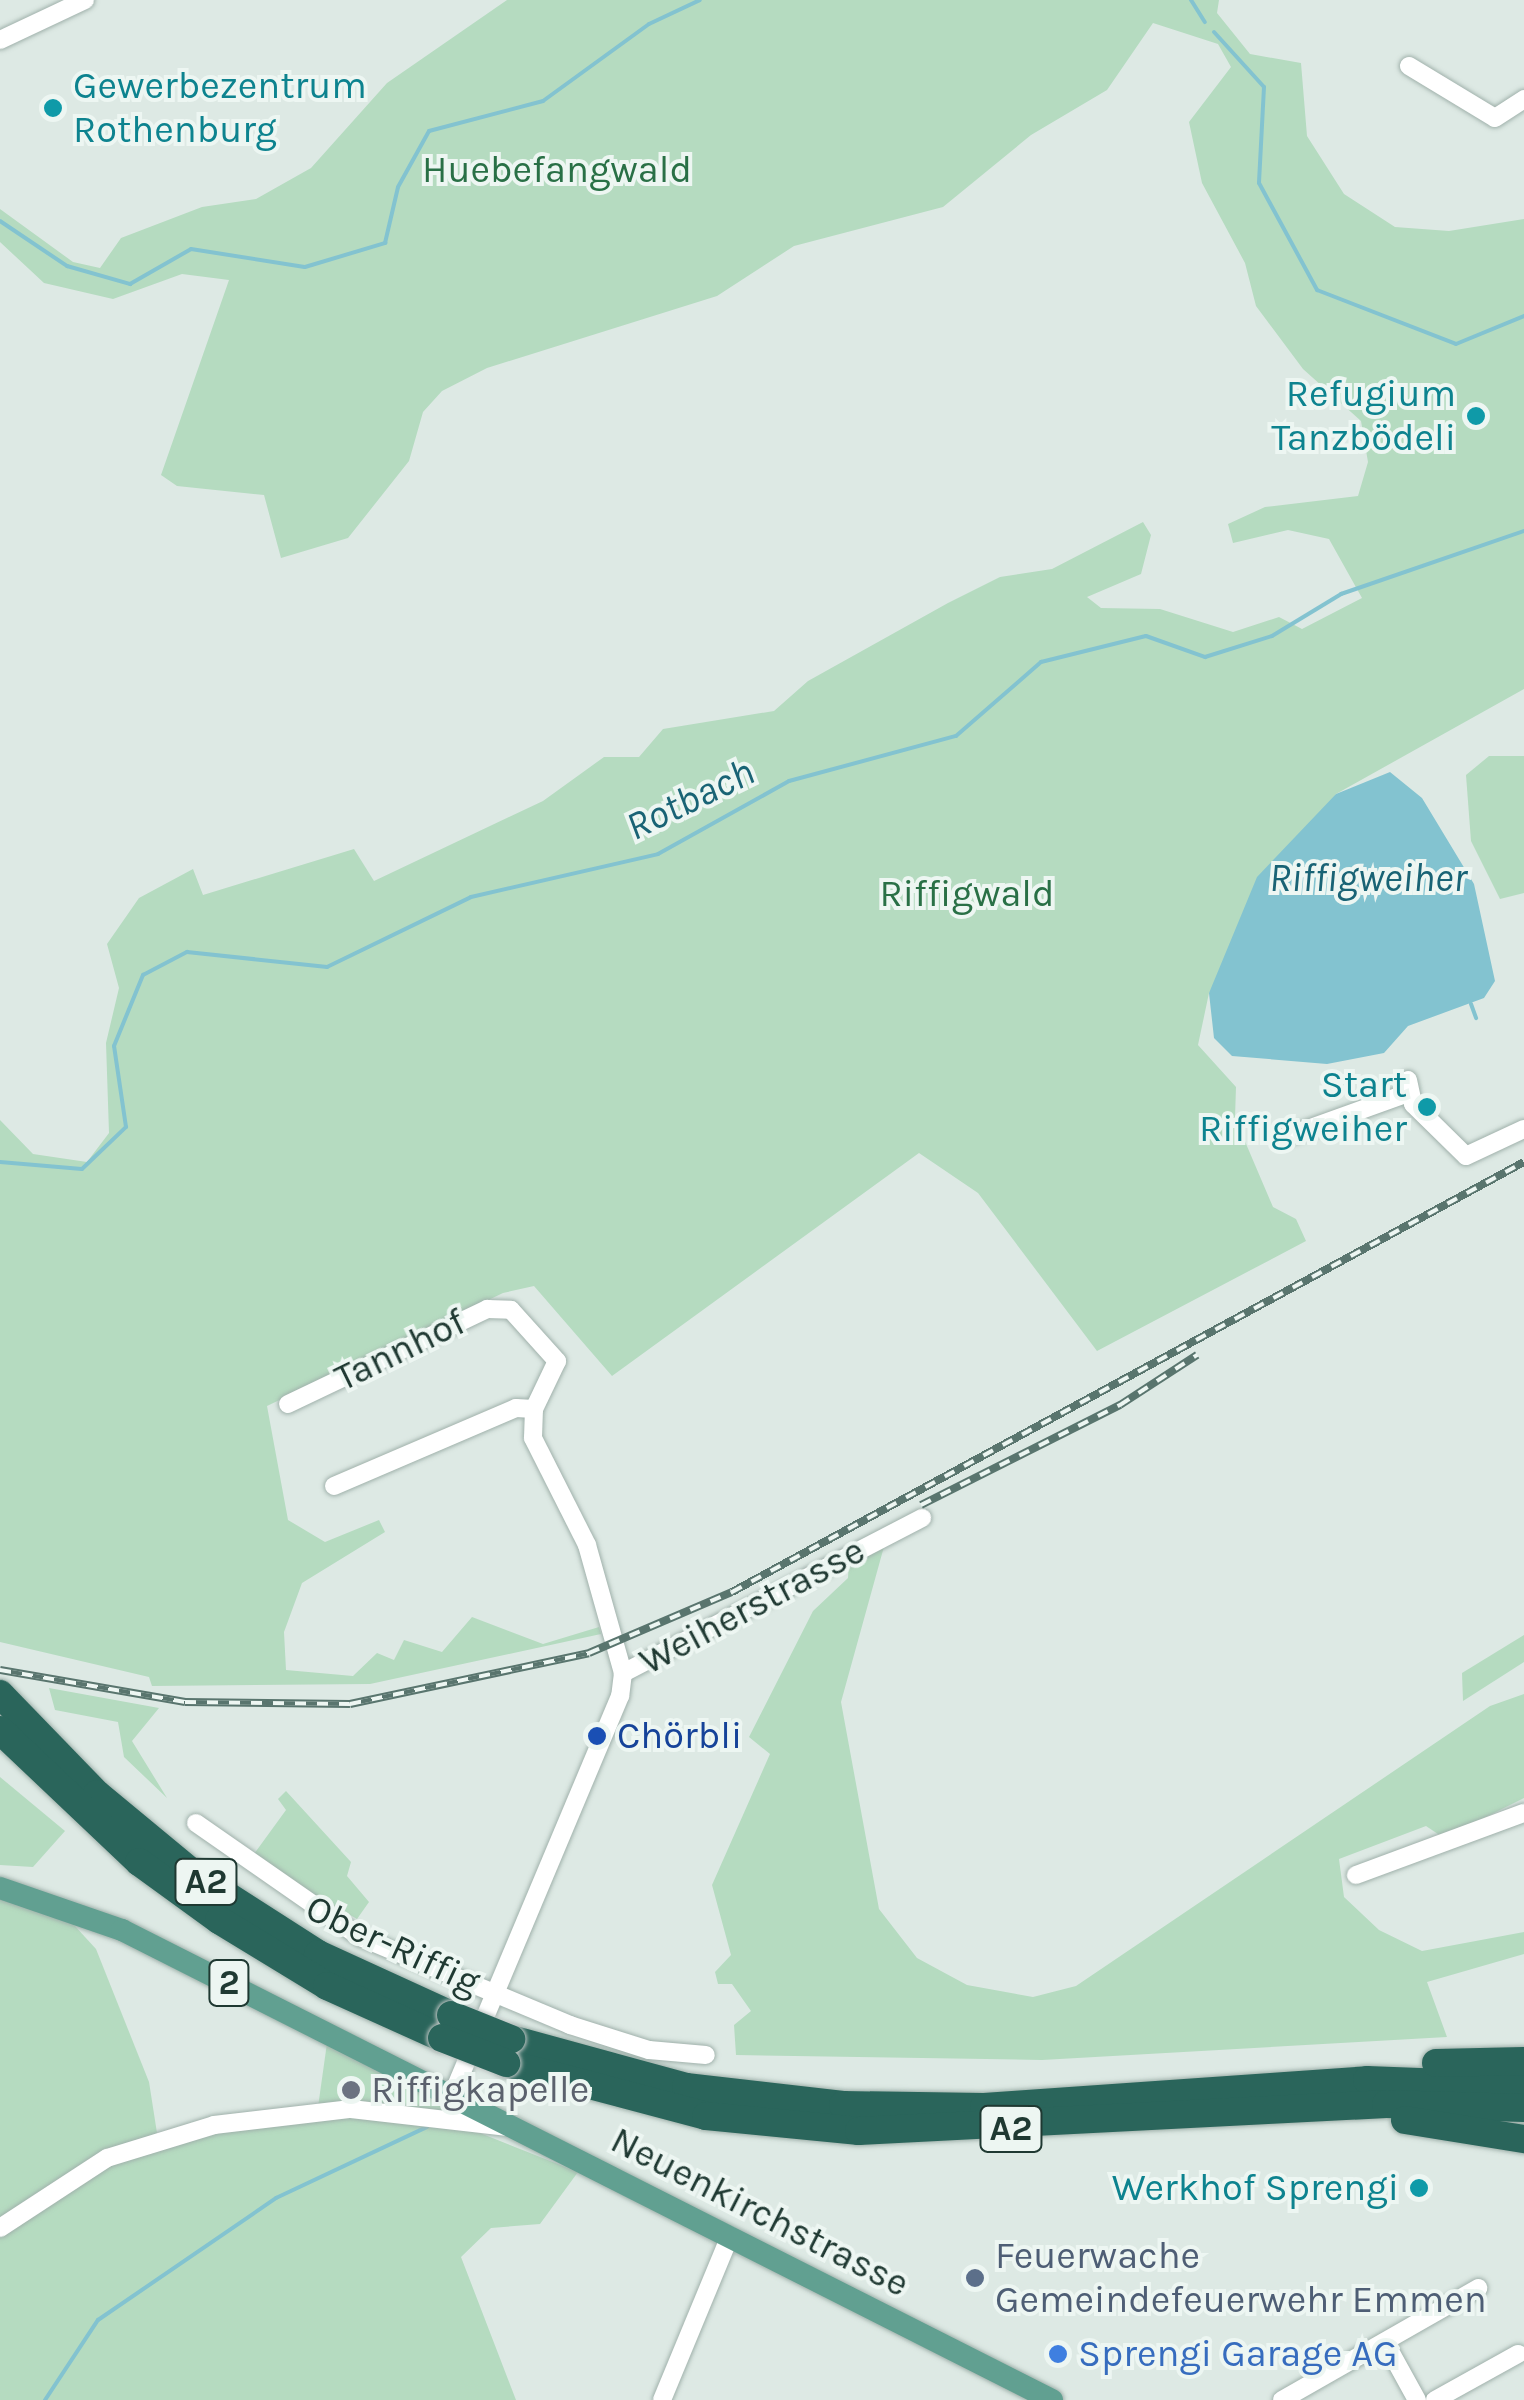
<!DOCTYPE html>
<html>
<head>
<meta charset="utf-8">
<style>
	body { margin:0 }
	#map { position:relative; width:1524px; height:2400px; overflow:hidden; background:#dde9e4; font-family:Karla,sans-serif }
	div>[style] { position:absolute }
	.green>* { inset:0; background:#b5dbc0 }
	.water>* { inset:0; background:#83c3d0 }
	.stream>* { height:4px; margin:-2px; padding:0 2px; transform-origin:2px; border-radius:2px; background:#83c3d0 }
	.roads { filter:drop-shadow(0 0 2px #a0b1ab) drop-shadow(0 0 2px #a0b1ab) }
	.minor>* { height:18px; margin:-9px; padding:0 9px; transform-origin:9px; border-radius:9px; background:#fff }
	.major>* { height:22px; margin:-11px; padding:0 11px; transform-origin:11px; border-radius:11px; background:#61a091 }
	.highway>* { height:28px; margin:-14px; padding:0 14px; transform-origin:14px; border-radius:14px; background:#2a655b }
	.rail>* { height:8px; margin-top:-4px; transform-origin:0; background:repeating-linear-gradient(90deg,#edf6f2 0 11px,#59756e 0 22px); box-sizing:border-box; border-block:2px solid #59756e }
	.bridges { filter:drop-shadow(0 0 2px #bcc4c2) drop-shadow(0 0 2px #bcc4c2) }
	.highway-bridge>* { height:28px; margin:-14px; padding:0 14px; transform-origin:14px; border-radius:14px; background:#2a655b }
	.dots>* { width:28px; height:28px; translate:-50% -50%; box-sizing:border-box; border:5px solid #edf6f2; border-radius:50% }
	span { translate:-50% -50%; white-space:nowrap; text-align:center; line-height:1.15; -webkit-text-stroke:8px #edf6f2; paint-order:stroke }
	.shield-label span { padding:2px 8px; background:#edf6f2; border:2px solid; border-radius:8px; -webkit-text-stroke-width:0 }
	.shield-label { font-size:35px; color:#1f3932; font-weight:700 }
	.culture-label { font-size:38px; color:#0d838f }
	.left { translate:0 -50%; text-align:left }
	.right { translate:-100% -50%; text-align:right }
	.park-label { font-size:38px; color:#297046 }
	.street-label { font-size:38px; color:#1f3932 }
	.transit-label { font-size:38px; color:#164399 }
	.worship-label { font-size:38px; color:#5b616d }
	.service-label { font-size:38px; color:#4e5e75 }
	.shop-label { font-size:38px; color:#366cbe }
	.water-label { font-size:40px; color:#196375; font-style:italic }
</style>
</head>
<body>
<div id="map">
	<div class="green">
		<i style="clip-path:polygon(507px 0,1219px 0,1217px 13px,1250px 54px,1301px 63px,1307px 136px,1344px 194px,1395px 227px,1449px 231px,1524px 219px,1524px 689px,1336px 794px,1209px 993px,1198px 1045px,1236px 1087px,1235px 1118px,1273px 1207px,1296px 1219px,1306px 1241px,1097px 1351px,978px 1193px,919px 1153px,612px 1376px,534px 1286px,503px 1293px,267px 1406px,288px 1520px,325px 1542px,379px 1520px,385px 1532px,302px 1583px,284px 1632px,286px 1670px,353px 1676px,377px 1653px,394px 1660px,404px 1640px,442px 1652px,472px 1617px,543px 1644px,599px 1627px,601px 1634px,370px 1684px,152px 1686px,149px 1677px,0 1642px,0 1120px,33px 1154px,87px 1162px,109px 1133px,106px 1043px,119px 988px,107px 944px,139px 898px,193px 869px,203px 895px,354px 849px,374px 881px,543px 801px,604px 757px,639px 757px,663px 729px,774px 711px,808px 681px,948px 603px,1000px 577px,1052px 569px,1143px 522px,1151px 535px,1141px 574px,1087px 597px,1101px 608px,1160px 609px,1233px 632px,1279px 617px,1302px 629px,1362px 598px,1329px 539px,1288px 530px,1233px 543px,1228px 524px,1265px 507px,1358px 496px,1368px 462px,1361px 421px,1303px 369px,1256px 306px,1245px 263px,1202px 183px,1189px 122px,1231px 67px,1218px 44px,1153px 23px,1107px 90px,1031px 135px,943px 207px,794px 246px,717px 296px,487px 368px,442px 391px,423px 412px,409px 461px,348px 538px,281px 558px,264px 495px,177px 486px,161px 475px,229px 280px,182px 274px,113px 299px,44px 283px,0 242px,0 209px,73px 262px,100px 268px,121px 238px,202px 207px,256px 199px,311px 168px,387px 83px)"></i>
		<i style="clip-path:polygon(1489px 756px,1524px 756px,1524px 893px,1500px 899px,1471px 841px,1466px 775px)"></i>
		<i style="clip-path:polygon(885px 1543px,841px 1702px,879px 1909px,917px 1958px,967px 1985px,1033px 1997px,1076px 1986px,1490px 1706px,1524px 1694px,1524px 1798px,1444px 1838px,1426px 1826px,1339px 1859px,1344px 1897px,1379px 1930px,1422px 1951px,1524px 1932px,1524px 1954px,1427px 1982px,1447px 2037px,1042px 2060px,736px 2055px,734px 2025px,751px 2011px,732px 1984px,718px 1984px,715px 1972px,731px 1955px,712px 1885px,770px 1754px,749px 1737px,813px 1611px,848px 1578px,849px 1559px)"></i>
		<i style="clip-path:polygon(1524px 1635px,1524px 1662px,1463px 1701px,1462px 1673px)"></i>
		<i style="clip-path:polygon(49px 1688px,159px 1708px,132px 1741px,167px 1798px,124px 1757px,118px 1722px,55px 1710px)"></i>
		<i style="clip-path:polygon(0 1777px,65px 1831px,33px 1867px,0 1865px)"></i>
		<i style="clip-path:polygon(286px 1791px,351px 1862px,347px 1876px,369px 1902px,357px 1919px,251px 1858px,286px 1810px,278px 1799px)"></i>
		<i style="clip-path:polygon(0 1896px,63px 1913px,96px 1949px,149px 2082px,157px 2133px,0 2225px)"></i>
		<i style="clip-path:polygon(327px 2043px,476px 2115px,318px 2107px)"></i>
		<i style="clip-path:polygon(387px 2113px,480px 2133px,578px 2172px,540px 2224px,491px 2228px,461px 2257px,516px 2400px,0 2400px,0 2233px,120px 2157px,174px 2138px)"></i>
	</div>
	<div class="water">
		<i style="clip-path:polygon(1390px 772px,1422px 798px,1474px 884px,1495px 981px,1484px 998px,1408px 1026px,1384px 1053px,1327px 1064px,1232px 1056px,1214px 1038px,1209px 993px,1257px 877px,1336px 794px)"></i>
	</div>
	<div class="stream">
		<i style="left:1191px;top:0;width:26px;rotate:58deg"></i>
		<i style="left:1214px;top:32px;width:74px;rotate:47.7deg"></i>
		<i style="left:1264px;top:87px;width:96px;rotate:93deg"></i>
		<i style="left:1259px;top:183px;width:122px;rotate:61.5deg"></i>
		<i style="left:1317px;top:290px;width:149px;rotate:21.2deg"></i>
		<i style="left:1456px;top:344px;width:74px;rotate:-22.4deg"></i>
		<i style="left:0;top:221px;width:81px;rotate:33.9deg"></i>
		<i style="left:67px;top:266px;width:66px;rotate:15.9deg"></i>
		<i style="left:130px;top:284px;width:70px;rotate:-29.8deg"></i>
		<i style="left:191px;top:249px;width:115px;rotate:9deg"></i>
		<i style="left:305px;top:267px;width:84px;rotate:-16.7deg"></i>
		<i style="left:385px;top:243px;width:57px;rotate:-76.9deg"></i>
		<i style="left:398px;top:187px;width:64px;rotate:-61deg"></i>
		<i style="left:429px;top:131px;width:118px;rotate:-14.7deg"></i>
		<i style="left:543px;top:101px;width:131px;rotate:-36deg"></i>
		<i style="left:649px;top:24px;width:56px;rotate:-25.2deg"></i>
		<i style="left:1471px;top:1004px;width:15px;rotate:70deg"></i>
		<i style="left:0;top:1162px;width:82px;rotate:4.9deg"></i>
		<i style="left:82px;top:1169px;width:61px;rotate:-43.7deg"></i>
		<i style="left:126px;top:1127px;width:82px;rotate:-98.4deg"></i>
		<i style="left:114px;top:1046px;width:77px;rotate:-67.8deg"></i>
		<i style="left:143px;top:975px;width:50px;rotate:-27.6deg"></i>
		<i style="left:187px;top:952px;width:141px;rotate:6.1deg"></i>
		<i style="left:327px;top:967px;width:160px;rotate:-25.9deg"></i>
		<i style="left:471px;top:897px;width:192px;rotate:-12.9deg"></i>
		<i style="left:658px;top:854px;width:150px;rotate:-29.1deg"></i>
		<i style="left:789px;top:781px;width:173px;rotate:-15.1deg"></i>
		<i style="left:956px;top:736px;width:113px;rotate:-41deg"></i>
		<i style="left:1041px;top:662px;width:108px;rotate:-13.9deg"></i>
		<i style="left:1146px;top:636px;width:63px;rotate:19.6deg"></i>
		<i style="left:1205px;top:657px;width:70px;rotate:-17.4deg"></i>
		<i style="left:1272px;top:636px;width:81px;rotate:-31.3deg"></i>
		<i style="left:1341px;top:594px;width:194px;rotate:-19deg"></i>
		<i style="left:45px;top:2400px;width:96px;rotate:-56.5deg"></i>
		<i style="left:98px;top:2320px;width:216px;rotate:-34.4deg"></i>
		<i style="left:276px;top:2198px;width:167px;rotate:-25.2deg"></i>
	</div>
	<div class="roads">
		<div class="minor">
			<i style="left:0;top:40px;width:94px;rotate:-25.2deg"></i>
			<i style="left:1409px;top:66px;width:100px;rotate:31.2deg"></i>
			<i style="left:1495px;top:118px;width:35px;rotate:-33deg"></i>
			<i style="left:1408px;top:1080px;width:25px;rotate:78deg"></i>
			<i style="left:1413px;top:1104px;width:74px;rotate:44.5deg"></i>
			<i style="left:1466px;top:1156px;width:64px;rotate:-25deg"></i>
			<i style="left:1283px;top:1138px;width:133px;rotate:-19.8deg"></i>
			<i style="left:288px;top:1404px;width:221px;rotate:-25.5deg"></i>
			<i style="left:487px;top:1309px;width:24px;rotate:2deg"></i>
			<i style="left:511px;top:1310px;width:69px;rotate:48deg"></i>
			<i style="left:557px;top:1361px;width:53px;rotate:115.6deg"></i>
			<i style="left:534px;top:1409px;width:29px;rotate:92deg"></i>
			<i style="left:533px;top:1438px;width:120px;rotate:63.2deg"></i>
			<i style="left:587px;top:1545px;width:133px;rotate:74.3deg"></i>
			<i style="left:623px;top:1673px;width:23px;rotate:97deg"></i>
			<i style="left:620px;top:1696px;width:433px;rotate:112.8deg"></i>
			<i style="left:334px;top:1486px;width:198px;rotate:-23.2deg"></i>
			<i style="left:516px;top:1408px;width:18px;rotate:3deg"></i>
			<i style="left:623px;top:1673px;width:337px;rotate:-27.4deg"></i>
			<i style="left:196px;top:1823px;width:200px;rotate:34.8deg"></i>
			<i style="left:360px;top:1937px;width:228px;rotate:22.7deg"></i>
			<i style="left:570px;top:2025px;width:83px;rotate:17.6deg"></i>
			<i style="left:649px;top:2050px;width:57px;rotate:5deg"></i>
			<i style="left:1356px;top:1875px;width:179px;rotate:-20.3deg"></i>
			<i style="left:0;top:2228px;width:128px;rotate:-33.2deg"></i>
			<i style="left:107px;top:2158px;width:112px;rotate:-17.1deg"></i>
			<i style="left:214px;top:2125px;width:138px;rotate:-6.7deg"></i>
			<i style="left:351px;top:2109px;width:156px;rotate:6.6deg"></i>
			<i style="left:1385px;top:2342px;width:66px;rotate:61.1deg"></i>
			<i style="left:662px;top:2400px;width:178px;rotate:-67.5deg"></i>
			<i style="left:1282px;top:2400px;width:226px;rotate:-29.7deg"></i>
			<i style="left:1435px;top:2400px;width:95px;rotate:-29deg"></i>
		</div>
		<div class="major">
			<i style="left:0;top:1888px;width:129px;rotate:19deg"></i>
			<i style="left:122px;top:1930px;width:1042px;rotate:26.81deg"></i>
		</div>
		<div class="highway">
			<i style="left:0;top:1694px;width:139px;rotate:45.9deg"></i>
			<i style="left:97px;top:1794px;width:127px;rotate:39.6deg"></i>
			<i style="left:195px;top:1875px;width:146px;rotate:32.7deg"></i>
			<i style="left:318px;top:1954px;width:146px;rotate:24.6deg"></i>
			<i style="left:0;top:1730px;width:192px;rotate:43.5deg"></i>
			<i style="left:139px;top:1862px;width:99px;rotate:35.9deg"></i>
			<i style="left:219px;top:1920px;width:127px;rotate:31.4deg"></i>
			<i style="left:327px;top:1986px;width:126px;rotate:24.3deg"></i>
			<i style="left:511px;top:2039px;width:181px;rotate:15.3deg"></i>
			<i style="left:686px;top:2087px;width:158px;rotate:6.5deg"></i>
			<i style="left:843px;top:2105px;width:141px;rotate:0.8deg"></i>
			<i style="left:984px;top:2107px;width:384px;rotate:-4deg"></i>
			<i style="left:1367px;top:2080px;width:157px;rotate:2.2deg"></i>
			<i style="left:506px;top:2063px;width:207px;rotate:14.8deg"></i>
			<i style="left:706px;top:2116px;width:154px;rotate:5.6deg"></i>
			<i style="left:859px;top:2131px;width:528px;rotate:-2.93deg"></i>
			<i style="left:1386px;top:2104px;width:138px;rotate:1.7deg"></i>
			<i style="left:1436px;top:2063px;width:88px;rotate:-1.3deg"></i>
			<i style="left:1405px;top:2120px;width:121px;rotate:9.1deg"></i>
		</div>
	</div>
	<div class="rail">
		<i style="left:921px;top:1505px;width:223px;rotate:-26.7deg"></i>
		<i style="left:1120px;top:1405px;width:92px;rotate:-33deg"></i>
		<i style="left:0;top:1670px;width:188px;rotate:9.8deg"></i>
		<i style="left:185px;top:1702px;width:165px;rotate:0.7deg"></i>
		<i style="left:350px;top:1704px;width:244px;rotate:-12deg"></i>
		<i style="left:589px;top:1653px;width:155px;rotate:-23.1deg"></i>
		<i style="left:732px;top:1592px;width:901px;rotate:-28.5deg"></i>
	</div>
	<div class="bridges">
		<div class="highway-bridge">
			<i style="left:451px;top:2015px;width:65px;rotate:21.8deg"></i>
			<i style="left:442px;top:2038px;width:69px;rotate:21.3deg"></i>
		</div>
	</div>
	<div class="dots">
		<i style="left:53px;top:108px;background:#0f9aa8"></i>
		<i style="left:1476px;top:416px;background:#0f9aa8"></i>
		<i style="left:1427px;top:1107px;background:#0f9aa8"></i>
		<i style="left:597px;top:1736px;background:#1a4fb4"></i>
		<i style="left:351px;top:2090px;background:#6b7280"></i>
		<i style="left:1419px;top:2188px;background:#0f9aa8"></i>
		<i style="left:975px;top:2278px;background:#5c6f8a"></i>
		<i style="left:1058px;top:2354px;background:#3f7fe0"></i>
	</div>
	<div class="shield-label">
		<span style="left:206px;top:1882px">A2</span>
		<span style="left:229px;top:1983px">2</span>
		<span style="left:1011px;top:2129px">A2</span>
	</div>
	<div class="culture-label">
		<span class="left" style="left:73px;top:108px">Gewerbezentrum<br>Rothenburg</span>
		<span class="right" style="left:1456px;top:416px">Refugium<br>Tanzbödeli</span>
		<span class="right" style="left:1407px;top:1107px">Start<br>Riffigweiher</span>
		<span class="right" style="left:1399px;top:2188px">Werkhof Sprengi</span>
	</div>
	<div class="park-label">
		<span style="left:557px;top:170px">Huebefangwald</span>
		<span style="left:967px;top:894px">Riffigwald</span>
	</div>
	<div class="street-label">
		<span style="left:400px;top:1350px;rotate:-26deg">Tannhof</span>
		<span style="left:752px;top:1606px;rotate:-28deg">Weiherstrasse</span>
		<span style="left:393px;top:1945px;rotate:25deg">Ober-Riffig</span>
		<span style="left:760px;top:2212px;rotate:27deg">Neuenkirchstrasse</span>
	</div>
	<div class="transit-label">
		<span class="left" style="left:617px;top:1736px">Chörbli</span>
	</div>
	<div class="worship-label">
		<span class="left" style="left:371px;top:2090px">Riffigkapelle</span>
	</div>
	<div class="service-label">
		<span class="left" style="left:995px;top:2278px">Feuerwache<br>Gemeindefeuerwehr Emmen</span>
	</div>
	<div class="shop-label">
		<span class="left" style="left:1078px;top:2354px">Sprengi Garage AG</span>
	</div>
	<div class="water-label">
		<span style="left:690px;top:799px;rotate:-26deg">Rotbach</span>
		<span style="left:1368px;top:878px">Riffigweiher</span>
	</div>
</div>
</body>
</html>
